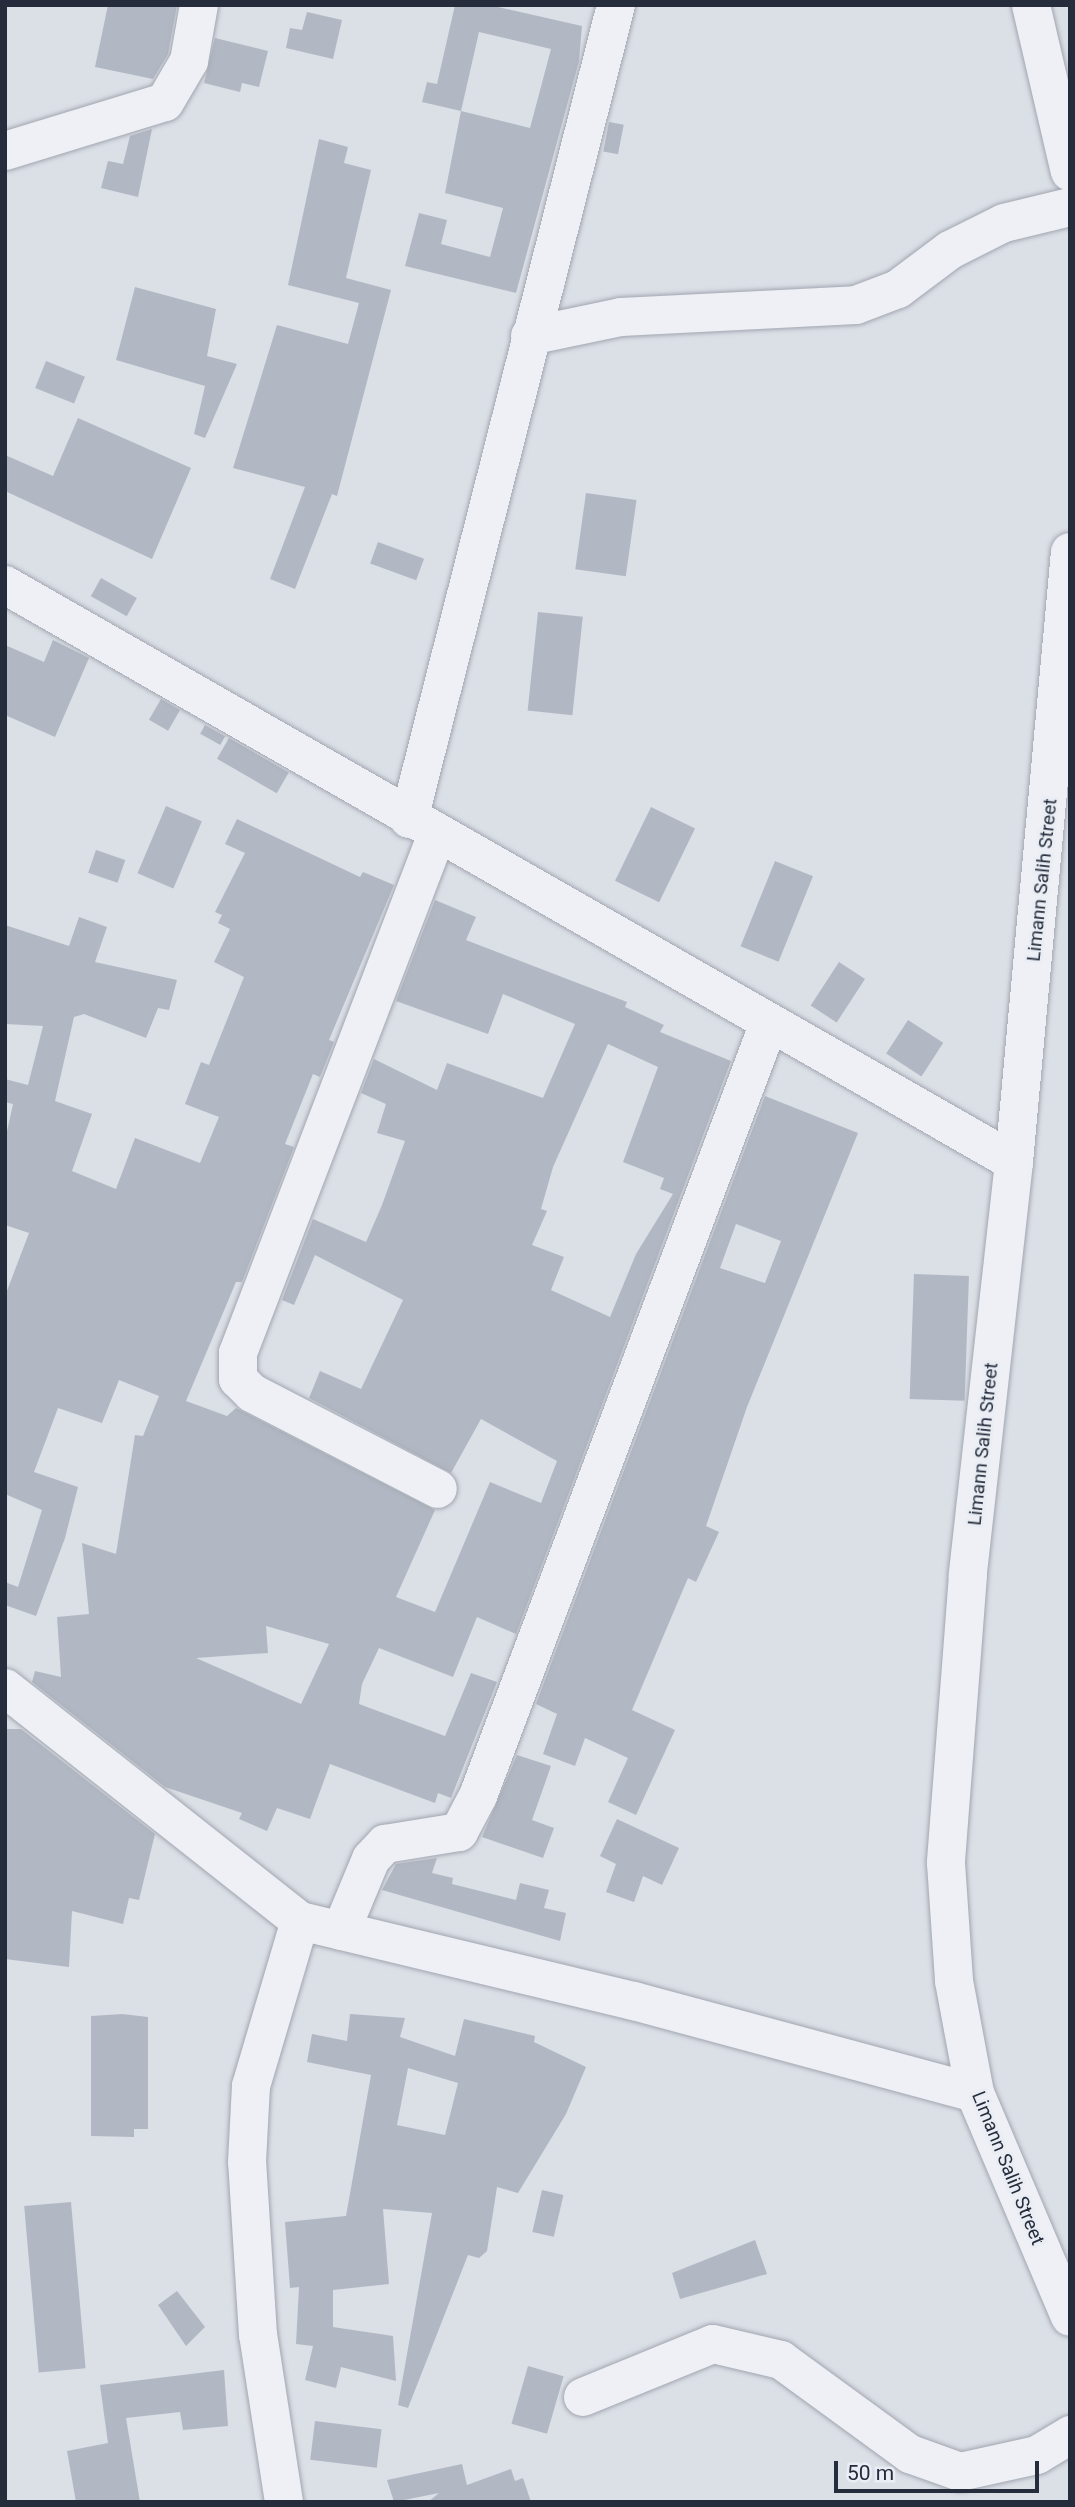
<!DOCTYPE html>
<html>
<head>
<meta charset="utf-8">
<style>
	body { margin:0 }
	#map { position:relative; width:1075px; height:2507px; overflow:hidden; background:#dbdfe6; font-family:Roboto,sans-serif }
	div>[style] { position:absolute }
	.building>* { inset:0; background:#b2b8c3; transform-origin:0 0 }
	.roads { filter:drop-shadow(0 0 2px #a1a6b0) drop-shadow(0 0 2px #a1a6b0) }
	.minor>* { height:38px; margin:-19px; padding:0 19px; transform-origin:19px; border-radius:19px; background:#eef0f5 }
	span { translate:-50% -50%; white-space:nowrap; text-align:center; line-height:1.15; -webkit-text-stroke:6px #eaeef4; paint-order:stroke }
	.street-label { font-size:19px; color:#252d3d }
	.frame { position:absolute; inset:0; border:7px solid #252d3d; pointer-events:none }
	.scale { position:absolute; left:834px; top:2461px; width:205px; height:32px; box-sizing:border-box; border:4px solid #252d3d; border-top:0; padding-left:9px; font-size:21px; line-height:24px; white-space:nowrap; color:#252d3d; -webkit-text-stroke:5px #eaeef4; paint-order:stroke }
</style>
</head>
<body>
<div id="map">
	<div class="building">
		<i style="clip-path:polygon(108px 5px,177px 5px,168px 54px,153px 79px,95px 67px)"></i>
		<i style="clip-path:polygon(evenodd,455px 5px,489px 5px,582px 26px,579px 61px,516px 293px,405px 266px,419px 213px,447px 220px,441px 244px,490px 257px,503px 208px,445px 193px,461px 111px,422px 102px,427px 82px,437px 84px,455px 5px,479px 32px,551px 49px,530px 128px,461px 111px,479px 32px)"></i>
		<i style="clip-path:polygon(307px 12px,342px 20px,333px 59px,286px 48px,290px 28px,302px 30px)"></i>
		<i style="clip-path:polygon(215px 38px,268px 51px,259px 87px,242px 83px,240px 92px,204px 83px)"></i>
		<i style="left:609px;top:122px;width:15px;height:30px;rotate:11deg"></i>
		<i style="clip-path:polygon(152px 129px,138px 197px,101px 188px,108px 161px,123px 164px,130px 136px)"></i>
		<i style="clip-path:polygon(319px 139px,348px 147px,344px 163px,371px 170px,346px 278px,391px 290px,337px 496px,332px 494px,295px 589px,270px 579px,305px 487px,233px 468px,277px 325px,348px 344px,359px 303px,288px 285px)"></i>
		<i style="clip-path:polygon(135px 287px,216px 309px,207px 356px,237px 364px,205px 438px,194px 434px,205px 386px,116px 360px)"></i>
		<i style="left:46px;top:361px;width:42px;height:29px;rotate:22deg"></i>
		<i style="clip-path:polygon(78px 418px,191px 468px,152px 559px,5px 491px,5px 455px,53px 476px)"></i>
		<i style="left:586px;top:493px;width:51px;height:77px;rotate:8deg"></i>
		<i style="left:378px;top:542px;width:49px;height:23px;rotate:20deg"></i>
		<i style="left:101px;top:578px;width:41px;height:21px;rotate:29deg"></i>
		<i style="left:538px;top:612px;width:45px;height:99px;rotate:6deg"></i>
		<i style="clip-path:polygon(53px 640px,89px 658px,55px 737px,5px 715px,5px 645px,44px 662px)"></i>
		<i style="left:161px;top:699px;width:22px;height:24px;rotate:30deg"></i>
		<i style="left:205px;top:725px;width:23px;height:10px;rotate:29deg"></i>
		<i style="left:229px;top:738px;width:69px;height:24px;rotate:30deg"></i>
		<i style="left:166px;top:806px;width:39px;height:73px;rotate:23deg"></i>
		<i style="left:651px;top:807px;width:49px;height:82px;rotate:26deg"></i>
		<i style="clip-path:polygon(evenodd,237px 819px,360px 877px,363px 872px,394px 885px,329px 1040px,334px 1042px,320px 1077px,313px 1074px,285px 1144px,294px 1147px,242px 1282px,236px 1282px,186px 1401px,227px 1416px,236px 1408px,435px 1510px,396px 1597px,435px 1612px,490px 1482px,541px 1503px,557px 1461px,481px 1419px,451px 1473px,309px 1398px,320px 1371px,361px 1389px,403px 1300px,315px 1255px,294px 1305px,282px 1300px,313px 1219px,366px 1242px,382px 1205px,405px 1141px,377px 1133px,386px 1104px,361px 1093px,374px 1059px,437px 1090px,447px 1063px,543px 1098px,575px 1024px,503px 994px,488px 1034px,396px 1001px,435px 900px,476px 917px,466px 940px,627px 1002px,625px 1007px,664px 1025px,660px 1032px,731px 1061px,516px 1634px,477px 1617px,453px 1677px,379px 1648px,362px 1684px,359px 1704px,445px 1736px,471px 1673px,497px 1682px,451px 1798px,438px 1793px,435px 1803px,330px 1764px,310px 1819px,277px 1808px,267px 1831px,239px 1819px,242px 1813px,165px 1787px,32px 1682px,35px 1671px,61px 1677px,57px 1617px,89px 1614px,82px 1543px,116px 1554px,135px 1435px,143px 1436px,159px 1396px,119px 1380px,102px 1423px,58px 1408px,34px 1472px,78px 1487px,65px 1538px,36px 1616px,5px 1605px,5px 1582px,18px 1587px,42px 1510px,5px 1494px,5px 1296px,29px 1233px,5px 1225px,5px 1140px,13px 1104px,5px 1102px,5px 1079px,28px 1085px,43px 1026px,5px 1024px,5px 925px,69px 946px,79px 917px,107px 927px,95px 962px,177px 980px,169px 1010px,158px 1008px,146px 1038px,84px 1014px,74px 1017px,55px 1101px,92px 1114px,72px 1171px,116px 1189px,135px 1138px,200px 1163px,219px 1117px,185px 1104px,201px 1062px,209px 1065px,244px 977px,214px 962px,230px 929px,218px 923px,222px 915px,215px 912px,245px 853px,225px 844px,237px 819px,608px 1044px,658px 1067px,623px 1162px,664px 1178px,660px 1189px,673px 1194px,636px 1254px,610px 1317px,551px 1290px,564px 1257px,532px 1245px,547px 1211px,541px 1209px,553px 1167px,608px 1044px,237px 819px,266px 1626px,329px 1644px,301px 1704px,196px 1658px,268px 1653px,266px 1626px)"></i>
		<i style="left:96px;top:850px;width:31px;height:24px;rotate:19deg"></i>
		<i style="left:775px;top:861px;width:41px;height:92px;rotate:22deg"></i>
		<i style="left:839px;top:962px;width:31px;height:52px;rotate:33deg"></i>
		<i style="left:908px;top:1020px;width:42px;height:40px;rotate:33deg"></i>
		<i style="clip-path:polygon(evenodd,765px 1096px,858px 1133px,747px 1407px,706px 1526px,719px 1532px,696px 1582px,688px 1578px,632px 1710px,675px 1730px,636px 1815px,608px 1802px,628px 1758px,585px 1738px,575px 1766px,543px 1754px,557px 1714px,536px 1704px,765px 1096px,736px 1224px,781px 1241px,765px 1283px,720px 1268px,736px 1224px)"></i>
		<i style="left:914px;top:1274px;width:55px;height:125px;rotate:2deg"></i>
		<i style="clip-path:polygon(5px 1729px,21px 1729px,155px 1834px,139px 1900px,129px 1898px,123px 1924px,72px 1911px,69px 1967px,5px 1959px)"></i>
		<i style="clip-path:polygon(517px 1755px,551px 1766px,532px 1820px,554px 1828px,543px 1858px,482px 1837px)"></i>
		<i style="clip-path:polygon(617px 1819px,679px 1848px,662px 1885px,643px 1876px,634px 1902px,606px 1892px,616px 1864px,600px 1856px)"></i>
		<i style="clip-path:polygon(437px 1858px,432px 1873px,453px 1878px,452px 1884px,516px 1900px,520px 1883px,549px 1890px,544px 1908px,566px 1913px,560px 1941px,382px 1890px,396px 1864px)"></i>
		<i style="clip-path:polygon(122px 2014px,148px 2017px,148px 2129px,134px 2129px,134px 2137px,91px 2136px,91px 2016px)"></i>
		<i style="clip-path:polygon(evenodd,350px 2014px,405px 2018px,400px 2037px,455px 2056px,464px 2019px,535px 2036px,534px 2042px,586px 2067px,566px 2114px,518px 2193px,497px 2187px,487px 2251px,479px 2258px,468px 2255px,408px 2408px,398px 2405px,432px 2213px,383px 2209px,389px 2284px,333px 2290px,333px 2327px,393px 2336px,396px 2381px,341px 2367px,336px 2388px,305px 2380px,313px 2346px,296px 2344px,299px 2287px,290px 2288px,285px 2222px,346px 2216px,371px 2075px,307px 2062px,312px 2034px,347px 2041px,350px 2014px,408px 2068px,458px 2083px,445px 2135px,397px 2125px,408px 2068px)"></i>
		<i style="left:542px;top:2190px;width:22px;height:43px;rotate:13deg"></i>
		<i style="left:71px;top:2202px;width:167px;height:47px;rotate:85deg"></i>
		<i style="clip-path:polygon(755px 2240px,767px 2274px,680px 2299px,672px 2273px)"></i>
		<i style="clip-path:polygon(177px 2291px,205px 2327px,186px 2346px,158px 2305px)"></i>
		<i style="left:528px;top:2366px;width:37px;height:60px;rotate:16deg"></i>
		<i style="clip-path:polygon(224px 2370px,228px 2426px,183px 2430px,180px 2412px,126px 2418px,140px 2502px,76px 2502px,67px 2451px,108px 2443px,100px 2385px)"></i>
		<i style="left:315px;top:2421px;width:67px;height:39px;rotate:7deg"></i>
		<i style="clip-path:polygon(462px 2464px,467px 2485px,511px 2469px,515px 2481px,523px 2478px,531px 2502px,428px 2502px,439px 2493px,394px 2502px,387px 2480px)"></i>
	</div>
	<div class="roads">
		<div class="minor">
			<i style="left:1031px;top:5px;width:171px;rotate:76.9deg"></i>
			<i style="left:5px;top:151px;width:167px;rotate:-17deg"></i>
			<i style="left:165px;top:102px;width:48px;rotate:-59.7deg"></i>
			<i style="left:189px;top:61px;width:57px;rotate:-79.9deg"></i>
			<i style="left:530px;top:336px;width:93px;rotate:-11.8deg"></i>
			<i style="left:621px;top:317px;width:235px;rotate:-2.9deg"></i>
			<i style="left:856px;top:305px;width:45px;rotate:-20.9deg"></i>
			<i style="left:898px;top:289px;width:65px;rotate:-36.9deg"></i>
			<i style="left:950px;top:250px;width:60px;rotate:-26.6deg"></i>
			<i style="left:1004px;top:223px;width:68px;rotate:-13.6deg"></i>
			<i style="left:1070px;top:552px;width:613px;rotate:95.25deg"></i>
			<i style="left:1014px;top:1162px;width:416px;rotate:96.4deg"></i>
			<i style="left:968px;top:1575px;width:289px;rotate:94.4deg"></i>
			<i style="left:946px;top:1863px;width:118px;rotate:86.1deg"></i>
			<i style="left:954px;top:1981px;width:114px;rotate:79.4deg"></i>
			<i style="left:975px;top:2093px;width:243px;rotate:67deg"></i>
			<i style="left:5px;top:585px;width:1162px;rotate:29.76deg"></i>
			<i style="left:409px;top:819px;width:840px;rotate:-75.73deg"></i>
			<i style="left:437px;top:834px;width:556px;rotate:110.98deg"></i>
			<i style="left:238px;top:1353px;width:26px;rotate:90deg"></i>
			<i style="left:238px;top:1379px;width:20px;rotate:45deg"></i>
			<i style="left:252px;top:1393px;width:209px;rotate:27.3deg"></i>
			<i style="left:5px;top:1688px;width:376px;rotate:38.3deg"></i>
			<i style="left:300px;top:1921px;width:343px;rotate:13.5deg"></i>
			<i style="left:634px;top:2001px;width:353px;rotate:15.1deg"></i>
			<i style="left:341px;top:1931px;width:78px;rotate:-67.4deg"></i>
			<i style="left:371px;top:1859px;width:21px;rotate:-47deg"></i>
			<i style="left:385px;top:1844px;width:75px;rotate:-9.2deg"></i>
			<i style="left:459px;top:1832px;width:41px;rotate:-62.2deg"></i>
			<i style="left:478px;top:1796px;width:826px;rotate:-69.37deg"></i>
			<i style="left:583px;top:2397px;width:140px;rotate:-22.2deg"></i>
			<i style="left:713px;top:2344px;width:70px;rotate:13.2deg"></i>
			<i style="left:781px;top:2360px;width:160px;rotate:36.1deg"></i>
			<i style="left:910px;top:2454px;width:53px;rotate:19.8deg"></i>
			<i style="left:960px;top:2472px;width:79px;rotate:-12.4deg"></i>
			<i style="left:1037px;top:2455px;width:39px;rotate:-31deg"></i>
			<i style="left:284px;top:2502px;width:169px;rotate:-98.8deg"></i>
			<i style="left:258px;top:2335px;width:173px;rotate:-93.6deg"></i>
			<i style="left:247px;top:2162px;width:76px;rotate:-87deg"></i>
			<i style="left:251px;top:2086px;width:172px;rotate:-73.5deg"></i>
		</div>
	</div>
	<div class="street-label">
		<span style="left:1042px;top:880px;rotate:-84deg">Limann Salih Street</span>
		<span style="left:983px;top:1444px;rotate:-84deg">Limann Salih Street</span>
		<span style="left:1008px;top:2168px;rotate:68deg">Limann Salih Street</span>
	</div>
	<div class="frame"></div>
	<div class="scale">50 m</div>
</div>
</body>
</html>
